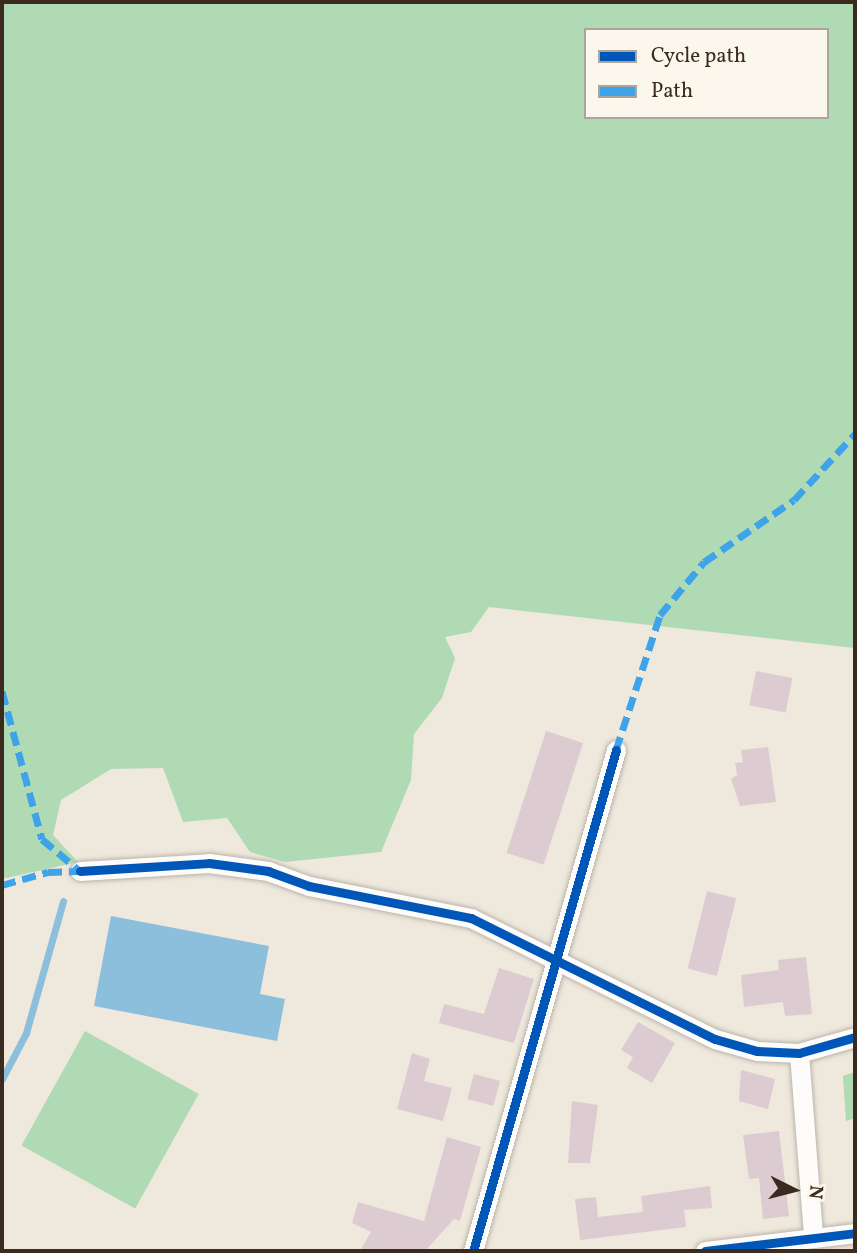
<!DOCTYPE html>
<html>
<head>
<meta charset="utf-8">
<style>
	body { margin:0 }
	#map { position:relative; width:857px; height:1253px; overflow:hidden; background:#efe8dc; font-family:Vollkorn,serif }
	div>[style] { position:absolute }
	.green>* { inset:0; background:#afdab4; transform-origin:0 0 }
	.water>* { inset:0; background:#8bbfdb }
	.stream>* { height:7px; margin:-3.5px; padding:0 3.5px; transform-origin:3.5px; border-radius:3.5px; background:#8bbfdb }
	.building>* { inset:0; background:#dcccd1; transform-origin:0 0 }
	.roads { filter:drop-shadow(0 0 2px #bab4ab) drop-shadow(0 0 2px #bab4ab) }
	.minor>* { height:19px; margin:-9.5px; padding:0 9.5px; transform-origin:9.5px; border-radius:9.5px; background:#fdfcfa }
	.quiet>* { height:7px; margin-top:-3.5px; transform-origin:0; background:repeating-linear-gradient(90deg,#3fa3ea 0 14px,transparent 0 21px) }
	.cycleway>* { height:9px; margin:-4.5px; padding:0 4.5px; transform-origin:4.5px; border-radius:4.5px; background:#0057b8 }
	span { translate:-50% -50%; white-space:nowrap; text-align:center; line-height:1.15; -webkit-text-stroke:5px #fbf7ec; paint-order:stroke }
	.frame { position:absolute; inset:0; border:4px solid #3b2a1e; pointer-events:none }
	.legend { position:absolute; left:584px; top:28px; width:245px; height:91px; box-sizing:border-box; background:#fbf7ec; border:2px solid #aea59a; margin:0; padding:9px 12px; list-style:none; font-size:21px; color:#3b2a1e }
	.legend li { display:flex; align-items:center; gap:14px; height:35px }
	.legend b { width:35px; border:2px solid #aea59a }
	.north { position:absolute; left:759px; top:1155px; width:70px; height:70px; -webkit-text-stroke:5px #fbf7ec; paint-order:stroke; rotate:96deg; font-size:19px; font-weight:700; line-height:28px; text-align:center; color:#3b2a1e }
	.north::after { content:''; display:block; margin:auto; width:24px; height:32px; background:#3b2a1e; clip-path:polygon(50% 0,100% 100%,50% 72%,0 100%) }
</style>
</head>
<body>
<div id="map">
	<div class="green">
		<i style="clip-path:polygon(evenodd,2px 2px,855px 2px,855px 648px,489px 607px,471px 632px,445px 637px,455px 658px,442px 698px,414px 734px,411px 780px,381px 852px,285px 862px,250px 852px,227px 818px,183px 822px,163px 768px,111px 769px,61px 800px,53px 835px,78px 862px,2px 879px,2px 2px,586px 30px,827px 30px,827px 117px,586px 117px,586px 30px)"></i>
		<i style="left:85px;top:1031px;width:130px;height:131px;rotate:29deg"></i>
		<i style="clip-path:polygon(855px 1072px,855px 1118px,846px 1121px,843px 1076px)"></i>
	</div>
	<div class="water">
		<i style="clip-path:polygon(111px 916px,269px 946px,260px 994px,285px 999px,277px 1041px,94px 1006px)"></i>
	</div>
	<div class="stream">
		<i style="left:2px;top:1079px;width:52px;rotate:-62.4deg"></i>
		<i style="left:26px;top:1033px;width:137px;rotate:-74.3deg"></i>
	</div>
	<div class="building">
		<i style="left:756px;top:671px;width:37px;height:35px;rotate:11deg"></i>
		<i style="left:546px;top:731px;width:39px;height:128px;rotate:18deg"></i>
		<i style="clip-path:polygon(768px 747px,776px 802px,740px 806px,731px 779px,737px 775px,735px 763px,743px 762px,741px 750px)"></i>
		<i style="left:707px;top:891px;width:30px;height:80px;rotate:14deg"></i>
		<i style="clip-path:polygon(806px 957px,812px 1014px,785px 1016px,783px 1002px,744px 1007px,741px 975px,779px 970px,778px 960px)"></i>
		<i style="clip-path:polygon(499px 968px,534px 979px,514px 1043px,439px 1023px,444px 1004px,484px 1014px)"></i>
		<i style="clip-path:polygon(638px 1022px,675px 1043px,652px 1083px,627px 1068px,633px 1057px,621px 1050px)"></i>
		<i style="clip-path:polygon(412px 1053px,430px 1059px,424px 1081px,452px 1088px,443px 1121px,397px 1109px)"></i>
		<i style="clip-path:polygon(741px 1070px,775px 1079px,768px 1109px,739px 1101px)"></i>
		<i style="left:474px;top:1074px;width:27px;height:26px;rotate:15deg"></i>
		<i style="clip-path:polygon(572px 1101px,598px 1105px,590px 1163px,568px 1163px)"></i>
		<i style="clip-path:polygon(779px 1131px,789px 1216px,763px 1219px,759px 1178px,749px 1179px,743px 1135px)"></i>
		<i style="clip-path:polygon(447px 1137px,481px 1147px,460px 1221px,454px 1219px,425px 1251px,360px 1251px,371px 1232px,352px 1223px,358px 1202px,424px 1221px)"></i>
		<i style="clip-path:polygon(710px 1186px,712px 1208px,684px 1210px,686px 1227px,580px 1240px,575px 1199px,596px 1197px,598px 1217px,643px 1212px,641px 1196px)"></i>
	</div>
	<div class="roads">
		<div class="minor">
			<i style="left:80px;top:871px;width:129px;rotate:-3.5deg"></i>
			<i style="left:209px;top:863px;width:60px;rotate:7.7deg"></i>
			<i style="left:268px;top:871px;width:44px;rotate:20.1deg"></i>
			<i style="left:309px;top:886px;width:165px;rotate:11.2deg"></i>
			<i style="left:471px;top:918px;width:272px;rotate:26.4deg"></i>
			<i style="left:715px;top:1039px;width:44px;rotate:15.9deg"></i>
			<i style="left:757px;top:1051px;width:42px;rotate:2.7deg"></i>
			<i style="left:799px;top:1053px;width:58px;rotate:-15.9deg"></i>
			<i style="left:799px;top:1053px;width:183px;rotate:85.6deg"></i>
			<i style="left:473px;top:1251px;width:521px;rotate:-74.07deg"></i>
			<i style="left:705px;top:1251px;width:151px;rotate:-6.8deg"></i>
		</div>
	</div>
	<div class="quiet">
		<i style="left:2px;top:691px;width:153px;rotate:74.9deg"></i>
		<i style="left:42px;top:839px;width:50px;rotate:40.1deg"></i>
		<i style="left:616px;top:750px;width:142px;rotate:-71.9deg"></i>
		<i style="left:660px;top:615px;width:69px;rotate:-50.3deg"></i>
		<i style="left:704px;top:562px;width:109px;rotate:-34.6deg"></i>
		<i style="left:794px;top:500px;width:90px;rotate:-47.3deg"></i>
		<i style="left:2px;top:885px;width:48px;rotate:-15.8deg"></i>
		<i style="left:48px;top:872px;width:32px;rotate:-2deg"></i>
	</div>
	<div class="cycleway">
		<i style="left:80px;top:871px;width:129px;rotate:-3.5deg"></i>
		<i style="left:209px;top:863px;width:60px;rotate:7.7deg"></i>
		<i style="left:268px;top:871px;width:44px;rotate:20.1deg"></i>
		<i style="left:309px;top:886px;width:165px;rotate:11.2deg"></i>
		<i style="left:471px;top:918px;width:272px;rotate:26.4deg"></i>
		<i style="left:715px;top:1039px;width:44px;rotate:15.9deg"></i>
		<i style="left:757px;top:1051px;width:42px;rotate:2.7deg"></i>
		<i style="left:799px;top:1053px;width:58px;rotate:-15.9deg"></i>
		<i style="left:473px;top:1251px;width:521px;rotate:-74.07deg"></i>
		<i style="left:705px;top:1251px;width:151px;rotate:-6.8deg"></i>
	</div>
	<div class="frame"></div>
	<ul class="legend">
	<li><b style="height:9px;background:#0057b8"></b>Cycle path</li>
	<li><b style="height:9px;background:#3fa3ea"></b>Path</li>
	</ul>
	<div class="north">N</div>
</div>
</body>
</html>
